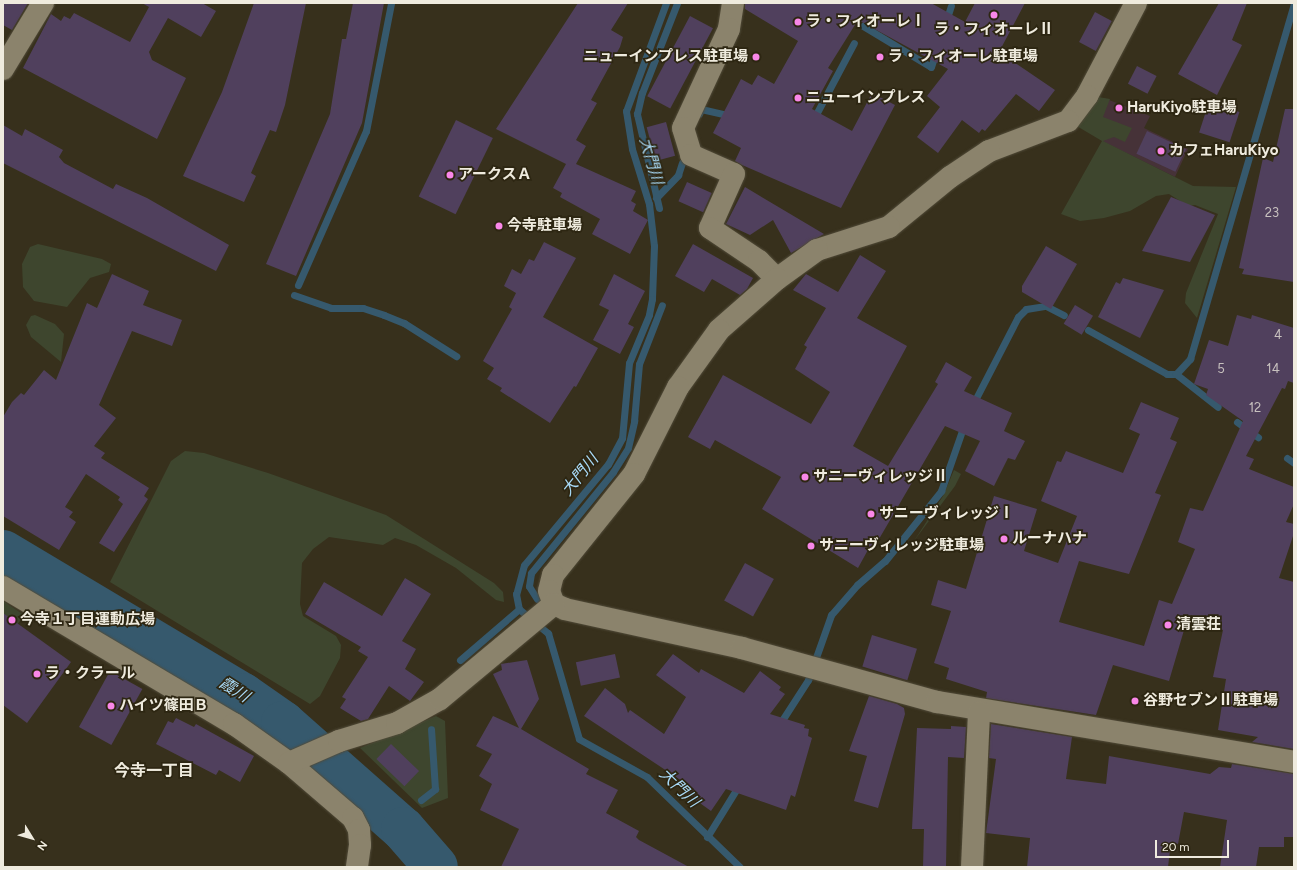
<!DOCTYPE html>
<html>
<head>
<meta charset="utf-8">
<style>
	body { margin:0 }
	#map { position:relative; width:1297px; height:870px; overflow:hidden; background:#37301c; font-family:Figtree,"Noto Sans JP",sans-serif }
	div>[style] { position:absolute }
	.commercial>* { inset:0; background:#463238 }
	.green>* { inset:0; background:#3e462e }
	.stream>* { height:7px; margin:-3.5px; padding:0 3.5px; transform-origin:3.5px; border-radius:3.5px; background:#36596d }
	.river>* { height:44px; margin:-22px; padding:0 22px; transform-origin:22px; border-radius:22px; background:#36596d }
	.building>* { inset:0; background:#50405d; transform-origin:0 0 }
	.roads { filter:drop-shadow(0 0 1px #514b39) drop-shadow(0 0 1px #514b39) }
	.minor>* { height:22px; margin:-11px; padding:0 11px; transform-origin:11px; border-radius:11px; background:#8b836c }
	.dots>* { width:11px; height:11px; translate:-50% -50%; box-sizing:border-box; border:2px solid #2d2612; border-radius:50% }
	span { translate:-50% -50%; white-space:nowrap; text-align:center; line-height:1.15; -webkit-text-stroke:3.5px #2d2612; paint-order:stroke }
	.number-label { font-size:13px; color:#c7c0be }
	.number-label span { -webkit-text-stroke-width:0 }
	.poi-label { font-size:15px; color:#efebde; font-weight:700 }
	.left { translate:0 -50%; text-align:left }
	.right { translate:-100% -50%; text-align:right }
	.water-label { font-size:16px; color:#a8d9f6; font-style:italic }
	.neighbourhood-label { font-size:16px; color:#efebde; font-weight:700 }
	.frame { position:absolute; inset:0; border:4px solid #efebde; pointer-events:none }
	.north { position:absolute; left:12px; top:818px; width:40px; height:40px; -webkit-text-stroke:3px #2d2612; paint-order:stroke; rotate:127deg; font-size:11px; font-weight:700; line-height:16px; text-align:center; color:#efebde }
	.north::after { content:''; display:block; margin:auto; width:14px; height:18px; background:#efebde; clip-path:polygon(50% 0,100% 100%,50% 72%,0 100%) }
	.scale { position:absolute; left:1155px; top:840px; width:74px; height:18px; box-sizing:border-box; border:2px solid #efebde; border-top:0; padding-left:5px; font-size:12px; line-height:14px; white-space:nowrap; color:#efebde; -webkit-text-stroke:3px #2d2612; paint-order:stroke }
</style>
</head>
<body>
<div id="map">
	<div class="commercial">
		<i style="clip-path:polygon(1104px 98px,1150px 116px,1144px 128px,1188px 149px,1175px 177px,1102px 141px,1089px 101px)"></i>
	</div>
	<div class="green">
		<i style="clip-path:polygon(1098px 97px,1110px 99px,1103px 117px,1132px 128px,1125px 142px,1114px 137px,1103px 141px,1193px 186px,1236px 187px,1197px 318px,1185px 303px,1186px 293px,1218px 214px,1195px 205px,1188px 206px,1169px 194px,1156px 196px,1130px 211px,1104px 218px,1080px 221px,1061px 214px,1102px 141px,1075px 125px)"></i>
		<i style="clip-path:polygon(38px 244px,102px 259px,111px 264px,109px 272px,90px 278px,67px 307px,34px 301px,23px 287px,22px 264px,30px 247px)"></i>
		<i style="clip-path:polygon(35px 315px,55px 324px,64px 334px,61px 362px,31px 337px,26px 325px,31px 316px)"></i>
		<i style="clip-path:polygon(185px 451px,204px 453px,268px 473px,386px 515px,494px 583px,503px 592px,504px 602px,496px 600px,456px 568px,416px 545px,395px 538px,383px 545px,329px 537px,313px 549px,302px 563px,300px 604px,303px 616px,336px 636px,341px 645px,340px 658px,320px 696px,310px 704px,110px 582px,171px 461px)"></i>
		<i style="clip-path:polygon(954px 470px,961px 474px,955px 486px,914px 541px,943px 496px)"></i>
		<i style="clip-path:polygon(3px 601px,24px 615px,3px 645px)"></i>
		<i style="clip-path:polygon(436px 716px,445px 721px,448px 798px,422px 808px,360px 748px)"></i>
	</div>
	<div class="stream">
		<i style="left:666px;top:3px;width:115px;rotate:110.3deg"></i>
		<i style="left:626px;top:111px;width:38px;rotate:81deg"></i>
		<i style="left:632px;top:149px;width:58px;rotate:72.8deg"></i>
		<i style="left:649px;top:204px;width:42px;rotate:83.2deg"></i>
		<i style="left:654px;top:246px;width:53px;rotate:92.2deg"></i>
		<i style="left:652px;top:299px;width:16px;rotate:101deg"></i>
		<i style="left:649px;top:315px;width:52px;rotate:112.6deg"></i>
		<i style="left:629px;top:363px;width:75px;rotate:95.3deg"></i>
		<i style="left:622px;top:438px;width:30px;rotate:118deg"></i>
		<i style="left:608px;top:464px;width:131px;rotate:129.7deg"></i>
		<i style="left:524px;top:565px;width:30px;rotate:105deg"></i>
		<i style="left:516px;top:594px;width:15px;rotate:79deg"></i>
		<i style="left:519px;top:609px;width:38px;rotate:40deg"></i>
		<i style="left:548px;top:633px;width:110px;rotate:73.7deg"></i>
		<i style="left:579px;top:739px;width:78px;rotate:29.2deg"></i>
		<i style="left:647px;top:777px;width:129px;rotate:44.1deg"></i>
		<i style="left:946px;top:21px;width:16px;rotate:-72deg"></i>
		<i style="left:863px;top:26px;width:79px;rotate:31.1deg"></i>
		<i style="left:931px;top:67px;width:16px;rotate:-72deg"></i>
		<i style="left:699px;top:114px;width:5px;rotate:-68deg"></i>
		<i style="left:701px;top:109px;width:32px;rotate:13deg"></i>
		<i style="left:813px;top:120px;width:87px;rotate:-62deg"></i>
		<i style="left:656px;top:198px;width:32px;rotate:-46deg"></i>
		<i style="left:678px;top:175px;width:13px;rotate:-72deg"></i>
		<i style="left:659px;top:208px;width:97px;rotate:-103.2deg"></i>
		<i style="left:637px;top:114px;width:22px;rotate:-77deg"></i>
		<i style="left:642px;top:93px;width:97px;rotate:-68.7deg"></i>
		<i style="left:298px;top:285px;width:168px;rotate:-66.2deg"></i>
		<i style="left:366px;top:131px;width:130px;rotate:-78.9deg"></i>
		<i style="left:294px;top:295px;width:39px;rotate:19deg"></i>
		<i style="left:331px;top:308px;width:32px"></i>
		<i style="left:363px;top:308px;width:22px;rotate:18deg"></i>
		<i style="left:384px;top:315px;width:22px;rotate:22deg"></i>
		<i style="left:404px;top:323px;width:62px;rotate:32.4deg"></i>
		<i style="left:1088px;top:330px;width:90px;rotate:29.1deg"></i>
		<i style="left:1167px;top:374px;width:9px"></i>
		<i style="left:1176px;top:374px;width:21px;rotate:-47deg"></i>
		<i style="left:1190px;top:359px;width:371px;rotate:-73.7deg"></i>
		<i style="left:1176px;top:374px;width:53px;rotate:38.2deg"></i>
		<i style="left:973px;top:404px;width:98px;rotate:-62.7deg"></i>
		<i style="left:1018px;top:317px;width:11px;rotate:-45deg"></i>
		<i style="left:1026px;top:309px;width:20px;rotate:-9deg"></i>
		<i style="left:1046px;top:306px;width:20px;rotate:27deg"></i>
		<i style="left:1237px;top:422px;width:26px;rotate:36deg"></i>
		<i style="left:1287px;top:458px;width:9px;rotate:36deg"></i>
		<i style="left:537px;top:599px;width:15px;rotate:-122deg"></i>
		<i style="left:529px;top:586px;width:13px;rotate:-81deg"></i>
		<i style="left:531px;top:573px;width:130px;rotate:-50.9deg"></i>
		<i style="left:613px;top:472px;width:28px;rotate:-58deg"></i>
		<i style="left:628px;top:448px;width:28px;rotate:-77deg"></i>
		<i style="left:634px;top:421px;width:57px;rotate:-85deg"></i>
		<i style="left:639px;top:364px;width:63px;rotate:-68.7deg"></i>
		<i style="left:460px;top:660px;width:78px;rotate:-40.8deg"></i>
		<i style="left:779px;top:725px;width:54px;rotate:-57.2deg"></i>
		<i style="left:808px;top:680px;width:69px;rotate:-70.5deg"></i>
		<i style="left:831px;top:615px;width:40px;rotate:-49deg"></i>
		<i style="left:857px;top:585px;width:37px;rotate:-41deg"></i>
		<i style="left:885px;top:561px;width:90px;rotate:-51.3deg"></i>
		<i style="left:941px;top:491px;width:70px;rotate:-70.8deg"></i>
		<i style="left:421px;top:800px;width:18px;rotate:-38deg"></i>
		<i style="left:435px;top:789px;width:60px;rotate:-93.8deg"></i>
		<i style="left:387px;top:814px;width:18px;rotate:-22deg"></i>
		<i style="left:707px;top:837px;width:61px;rotate:-58.4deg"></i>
	</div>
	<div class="river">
		<i style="left:3px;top:552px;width:279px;rotate:30.8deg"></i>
		<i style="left:243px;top:695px;width:49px;rotate:35deg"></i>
		<i style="left:283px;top:723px;width:160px;rotate:41.5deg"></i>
		<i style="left:403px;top:829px;width:50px;rotate:49deg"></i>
	</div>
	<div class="building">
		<i style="clip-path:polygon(3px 3px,28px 3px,12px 30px,3px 25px)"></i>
		<i style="clip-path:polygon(142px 3px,202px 3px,216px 11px,201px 37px,168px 18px,149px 52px,152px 60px,186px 78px,157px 139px,23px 68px,51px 14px,61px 21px,64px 16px,70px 19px,74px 13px,130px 42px,149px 7px)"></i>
		<i style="clip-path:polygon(254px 3px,306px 3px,285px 105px,276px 132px,270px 130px,251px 173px,256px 176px,244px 202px,183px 176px,222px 92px)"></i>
		<i style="clip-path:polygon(353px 3px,384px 3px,362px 123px,296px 276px,266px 264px,330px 114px,342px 39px,346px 39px)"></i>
		<i style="clip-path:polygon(578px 3px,628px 3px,611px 30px,623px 37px,620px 47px,591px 100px,597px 103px,576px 140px,586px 146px,576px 164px,636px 191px,631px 201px,636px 204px,633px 211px,648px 220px,630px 254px,592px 234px,600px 219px,560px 197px,562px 193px,553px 188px,566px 164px,496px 129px)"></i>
		<i style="clip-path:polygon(745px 3px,931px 3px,965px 22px,975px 3px,1025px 3px,999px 52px,1055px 90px,1039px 111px,1016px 94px,985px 131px,982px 129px,979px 133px,962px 120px,938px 153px,917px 137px,940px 107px,927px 96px,948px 69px,858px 20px,828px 68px,833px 71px,812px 109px,852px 131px,872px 93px,895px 105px,841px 208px,742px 165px,735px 161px,741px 148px,713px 133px,741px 79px,752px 85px,758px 75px,774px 84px,798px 41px,745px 9px)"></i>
		<i style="clip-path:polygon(1219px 3px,1247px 3px,1232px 40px,1242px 45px,1217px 95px,1178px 74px)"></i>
		<i style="left:1095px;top:12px;width:19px;height:34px;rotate:28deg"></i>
		<i style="left:690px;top:16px;width:26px;height:91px;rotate:28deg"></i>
		<i style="left:1137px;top:66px;width:22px;height:20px;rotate:27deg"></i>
		<i style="left:1209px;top:102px;width:32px;height:32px;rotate:18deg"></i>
		<i style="clip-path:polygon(1285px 109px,1294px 109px,1294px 282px,1242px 274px,1244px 269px,1239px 268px,1263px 158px,1273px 162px)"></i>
		<i style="left:456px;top:120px;width:41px;height:85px;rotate:26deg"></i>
		<i style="left:666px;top:122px;width:35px;height:20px;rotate:75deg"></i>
		<i style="clip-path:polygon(3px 125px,22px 136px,25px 129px,63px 150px,59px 157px,64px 163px,113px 189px,116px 184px,147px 198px,229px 245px,216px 271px,3px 163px)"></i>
		<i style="left:1147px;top:131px;width:43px;height:25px;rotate:25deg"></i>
		<i style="left:687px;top:182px;width:27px;height:21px;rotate:24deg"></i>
		<i style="clip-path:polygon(745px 187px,760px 196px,824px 234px,791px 253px,773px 220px,750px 235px,726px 224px)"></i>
		<i style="clip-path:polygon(1171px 197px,1215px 215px,1190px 262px,1142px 251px)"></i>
		<i style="clip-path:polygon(544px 242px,576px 258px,543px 317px,598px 348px,576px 387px,574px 386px,550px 423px,500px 391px,502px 388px,487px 379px,494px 368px,483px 361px,512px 309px,509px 307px,516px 293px,504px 286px,512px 269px,521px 274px,529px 259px,534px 261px)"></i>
		<i style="clip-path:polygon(693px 244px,753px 278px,747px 289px,740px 295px,712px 279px,704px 292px,675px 276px)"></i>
		<i style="clip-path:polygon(1046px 246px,1077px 264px,1051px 309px,1022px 292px,1022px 286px)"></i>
		<i style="clip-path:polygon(860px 255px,886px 271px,857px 318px,907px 346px,853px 446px,888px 466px,938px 384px,935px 382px,946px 362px,972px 377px,964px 391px,1012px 413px,1004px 431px,1025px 441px,1015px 460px,1008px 458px,994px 486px,965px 471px,980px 441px,945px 426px,872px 551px,869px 548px,858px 568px,762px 509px,781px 477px,715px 440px,710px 449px,688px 437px,723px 375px,811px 424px,830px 392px,795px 369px,807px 347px,804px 345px,826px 308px,793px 290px,806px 274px,838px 292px)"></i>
		<i style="clip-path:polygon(112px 274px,149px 291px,143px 305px,182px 320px,172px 346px,132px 331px,99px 405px,116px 418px,94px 446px,105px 453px,101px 458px,149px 488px,144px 496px,148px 499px,114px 552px,99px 543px,123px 504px,118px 500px,120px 497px,86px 474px,65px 507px,73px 512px,69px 517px,76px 522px,59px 550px,3px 516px,3px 417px,12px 402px,21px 393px,24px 395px,44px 370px,56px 380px,87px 303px,97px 308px)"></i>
		<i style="clip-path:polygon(614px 274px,645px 291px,628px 324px,634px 327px,620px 354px,593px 340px,609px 310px,599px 305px)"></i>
		<i style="clip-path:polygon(1123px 278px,1164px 290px,1140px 338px,1098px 317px,1116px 282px,1120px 284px)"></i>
		<i style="left:1075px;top:305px;width:21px;height:22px;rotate:31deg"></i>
		<i style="clip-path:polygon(1237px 315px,1251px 319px,1252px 315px,1294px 328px,1294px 383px,1288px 381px,1285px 389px,1282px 388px,1246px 456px,1254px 459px,1249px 469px,1294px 487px,1294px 504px,1286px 522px,1294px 524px,1294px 533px,1279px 578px,1294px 582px,1294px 749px,1252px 742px,1258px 737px,1218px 730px,1226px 679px,1213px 677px,1223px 630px,1187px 620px,1169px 681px,1113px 665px,1096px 715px,986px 698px,987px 692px,946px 679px,949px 668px,934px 663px,951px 611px,931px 605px,938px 580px,966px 589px,994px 496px,1037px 509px,1024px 551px,1058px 563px,1077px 516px,1041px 501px,1057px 461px,1061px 462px,1066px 451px,1123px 473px,1140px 434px,1129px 429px,1141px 402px,1179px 418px,1170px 439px,1177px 442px,1155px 493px,1161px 495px,1129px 574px,1079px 561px,1059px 622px,1144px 646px,1159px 600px,1172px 604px,1195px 549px,1178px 542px,1190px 508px,1203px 511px,1243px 421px,1206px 395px,1208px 389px,1194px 384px,1209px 340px,1228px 346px)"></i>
		<i style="left:745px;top:563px;width:33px;height:43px;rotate:29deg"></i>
		<i style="clip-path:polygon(405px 578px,431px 594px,402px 641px,416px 649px,405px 669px,424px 682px,410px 701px,389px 686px,368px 719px,361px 721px,340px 708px,346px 699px,342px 697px,368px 657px,358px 651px,361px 647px,305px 614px,324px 582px,382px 616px)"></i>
		<i style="clip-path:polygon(3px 613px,71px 662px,27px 723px,3px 705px)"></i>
		<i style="left:872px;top:635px;width:47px;height:33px;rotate:17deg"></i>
		<i style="left:615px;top:654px;width:24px;height:40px;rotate:78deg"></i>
		<i style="clip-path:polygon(673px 654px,699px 673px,701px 669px,744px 693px,760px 671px,781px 687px,779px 690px,785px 694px,770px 714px,805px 725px,804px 728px,809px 729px,808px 736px,812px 738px,795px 797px,791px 795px,786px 810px,726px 789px,711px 811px,683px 791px,688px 785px,584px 716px,605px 688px,625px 704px,628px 713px,630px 710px,664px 734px,686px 697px,656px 675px)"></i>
		<i style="clip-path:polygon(527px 660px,539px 699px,521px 729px,589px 769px,586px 774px,618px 790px,606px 813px,639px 831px,636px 837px,639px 840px,689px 867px,501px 867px,519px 829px,480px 810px,492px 784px,479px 776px,492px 754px,476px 746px,493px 716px,519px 728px,493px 674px,502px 670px,501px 664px)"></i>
		<i style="left:110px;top:671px;width:37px;height:64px;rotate:29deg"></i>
		<i style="clip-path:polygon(869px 696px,897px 704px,904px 708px,905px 714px,878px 808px,854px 801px,867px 756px,849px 751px)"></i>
		<i style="clip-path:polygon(176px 718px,194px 727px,196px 724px,254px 756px,240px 782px,219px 770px,216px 775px,156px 744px,168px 721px,173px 723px)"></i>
		<i style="clip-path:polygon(991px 724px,1072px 737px,1066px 779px,1106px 784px,1109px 756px,1210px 774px,1219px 767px,1231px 768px,1232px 764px,1294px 774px,1294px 837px,1284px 837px,1284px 847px,1259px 847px,1256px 867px,1220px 867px,1227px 820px,1184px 812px,1178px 844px,1171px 842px,1168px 867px,1027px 867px,1030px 838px,986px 833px,996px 759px,989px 758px)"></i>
		<i style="clip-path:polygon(951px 726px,966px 727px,964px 758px,948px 757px,946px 867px,923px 867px,924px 829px,912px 829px,917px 728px,951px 729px)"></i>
		<i style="left:391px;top:744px;width:39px;height:21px;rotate:44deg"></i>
	</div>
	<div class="roads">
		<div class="minor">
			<i style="left:733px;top:3px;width:26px;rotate:99deg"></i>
			<i style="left:729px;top:29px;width:109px;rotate:114.9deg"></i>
			<i style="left:683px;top:128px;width:28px;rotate:73deg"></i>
			<i style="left:691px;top:155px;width:47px;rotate:23.8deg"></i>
			<i style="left:734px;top:174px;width:59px;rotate:114deg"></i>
			<i style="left:710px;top:228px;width:59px;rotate:34deg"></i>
			<i style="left:759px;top:261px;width:25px;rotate:45deg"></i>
			<i style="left:1136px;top:3px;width:105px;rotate:117.8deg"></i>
			<i style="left:1087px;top:96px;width:31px;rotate:127deg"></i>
			<i style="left:1068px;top:121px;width:85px;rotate:159.2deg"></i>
			<i style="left:989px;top:151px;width:47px;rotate:146.3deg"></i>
			<i style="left:950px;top:177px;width:79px;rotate:140.7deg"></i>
			<i style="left:889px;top:227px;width:76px;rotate:162.3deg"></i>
			<i style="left:817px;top:250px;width:49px;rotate:144.1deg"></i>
			<i style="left:777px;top:279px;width:77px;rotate:138.7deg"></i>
			<i style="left:719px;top:330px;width:70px;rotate:125.7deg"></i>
			<i style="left:678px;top:387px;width:97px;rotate:116.8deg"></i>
			<i style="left:634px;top:474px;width:129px;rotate:128.7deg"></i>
			<i style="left:553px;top:575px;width:16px;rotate:104deg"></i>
			<i style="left:549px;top:591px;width:14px;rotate:69deg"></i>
			<i style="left:554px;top:604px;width:12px;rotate:24deg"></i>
			<i style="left:565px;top:609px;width:181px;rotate:12.4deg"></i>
			<i style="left:742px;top:648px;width:202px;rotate:15.5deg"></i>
			<i style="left:937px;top:702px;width:362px;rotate:9.5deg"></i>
			<i style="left:3px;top:69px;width:77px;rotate:-58.8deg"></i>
			<i style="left:3px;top:587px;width:269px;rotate:30.7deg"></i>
			<i style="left:234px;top:724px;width:67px;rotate:35.3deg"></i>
			<i style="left:289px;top:763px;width:84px;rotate:40.7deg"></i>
			<i style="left:353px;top:818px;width:13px;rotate:63deg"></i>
			<i style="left:359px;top:830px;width:15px;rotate:86deg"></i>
			<i style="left:360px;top:845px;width:22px;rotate:98deg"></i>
			<i style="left:289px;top:763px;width:55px;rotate:-23.7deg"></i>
			<i style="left:339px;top:741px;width:61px;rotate:-17.2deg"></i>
			<i style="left:397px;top:723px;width:49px;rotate:-29.2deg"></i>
			<i style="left:440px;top:699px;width:148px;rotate:-39.8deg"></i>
			<i style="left:972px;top:867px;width:155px;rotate:-87.4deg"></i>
		</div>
	</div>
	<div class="dots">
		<i style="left:994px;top:15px;background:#f987e8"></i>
		<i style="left:798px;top:22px;background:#f987e8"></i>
		<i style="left:756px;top:57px;background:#f987e8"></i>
		<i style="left:880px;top:57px;background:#f987e8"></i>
		<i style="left:798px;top:98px;background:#f987e8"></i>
		<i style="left:1119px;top:108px;background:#f987e8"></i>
		<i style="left:1161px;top:151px;background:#f987e8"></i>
		<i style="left:450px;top:175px;background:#f987e8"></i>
		<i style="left:499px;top:226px;background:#f987e8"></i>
		<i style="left:805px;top:477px;background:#f987e8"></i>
		<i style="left:871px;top:514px;background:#f987e8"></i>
		<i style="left:1004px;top:539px;background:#f987e8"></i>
		<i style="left:811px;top:546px;background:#f987e8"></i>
		<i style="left:12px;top:620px;background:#f987e8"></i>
		<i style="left:1168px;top:625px;background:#f987e8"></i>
		<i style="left:37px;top:674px;background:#f987e8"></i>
		<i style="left:1135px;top:701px;background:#f987e8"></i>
		<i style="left:111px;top:706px;background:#f987e8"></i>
	</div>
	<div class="number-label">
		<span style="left:1272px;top:213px">23</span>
		<span style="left:1278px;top:335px">4</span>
		<span style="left:1221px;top:369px">5</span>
		<span style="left:1273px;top:369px">14</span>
		<span style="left:1255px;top:408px">12</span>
	</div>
	<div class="poi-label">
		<span class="left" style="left:806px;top:22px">ラ・フィオーレⅠ</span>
		<span style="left:994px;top:30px">ラ・フィオーレⅡ</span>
		<span class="right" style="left:748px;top:57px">ニューインプレス駐車場</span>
		<span class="left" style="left:888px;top:57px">ラ・フィオーレ駐車場</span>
		<span class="left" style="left:806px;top:98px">ニューインプレス</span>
		<span class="left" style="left:1127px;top:108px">HaruKiyo駐車場</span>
		<span class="left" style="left:1169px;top:151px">カフェHaruKiyo</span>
		<span class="left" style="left:458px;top:175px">アークスＡ</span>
		<span class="left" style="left:507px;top:226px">今寺駐車場</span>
		<span class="left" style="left:813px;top:477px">サニーヴィレッジⅡ</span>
		<span class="left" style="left:879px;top:514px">サニーヴィレッジⅠ</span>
		<span class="left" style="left:1012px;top:539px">ルーナハナ</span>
		<span class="left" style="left:819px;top:546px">サニーヴィレッジ駐車場</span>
		<span class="left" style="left:20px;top:620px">今寺１丁目運動広場</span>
		<span class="left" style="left:1176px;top:625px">清雲荘</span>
		<span class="left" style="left:45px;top:674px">ラ・クラール</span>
		<span class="left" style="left:1143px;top:701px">谷野セブンⅡ駐車場</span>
		<span class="left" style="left:119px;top:706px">ハイツ篠田Ｂ</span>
	</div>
	<div class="water-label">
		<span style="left:651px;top:161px;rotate:74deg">大門川</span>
		<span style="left:580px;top:475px;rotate:-51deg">大門川</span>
		<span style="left:234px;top:690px;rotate:32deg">霞川</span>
		<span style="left:679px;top:788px;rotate:44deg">大門川</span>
	</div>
	<div class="neighbourhood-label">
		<span style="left:154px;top:771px">今寺一丁目</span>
	</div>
	<div class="frame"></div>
	<div class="north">N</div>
	<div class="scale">20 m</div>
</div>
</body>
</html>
